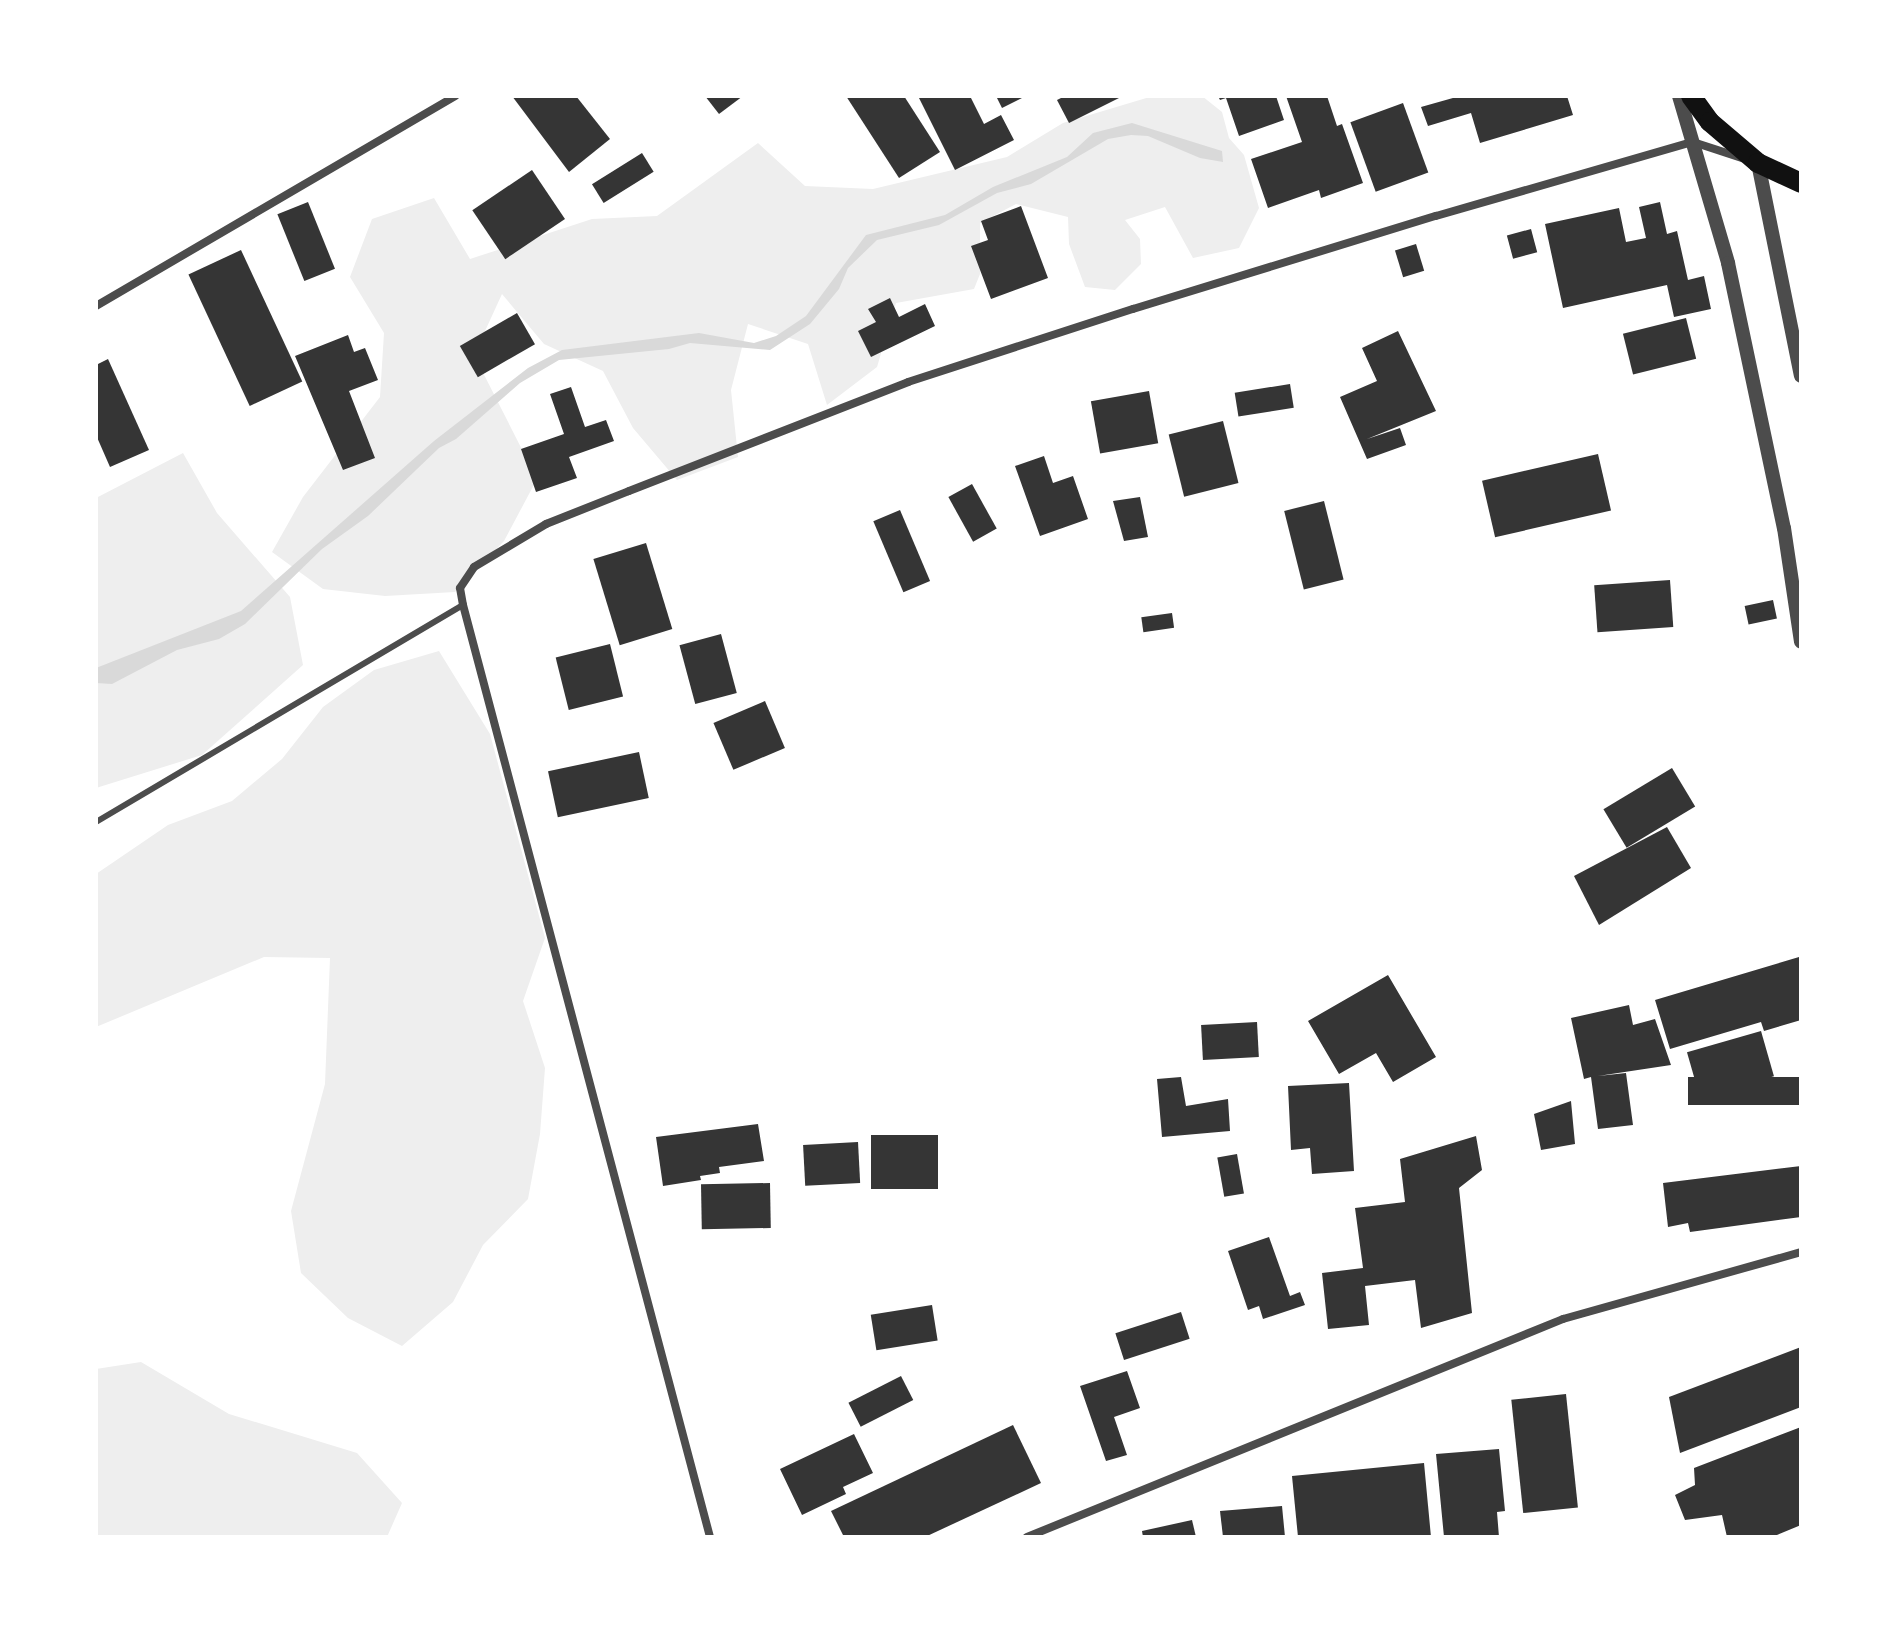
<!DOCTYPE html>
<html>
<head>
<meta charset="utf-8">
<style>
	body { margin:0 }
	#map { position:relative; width:1897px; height:1633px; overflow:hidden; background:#fff; font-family:"Noto Sans",sans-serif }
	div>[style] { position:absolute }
	.green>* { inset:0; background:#eee }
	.water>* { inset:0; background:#d9d9d9 }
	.building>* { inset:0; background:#353535; transform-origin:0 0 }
	.service>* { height:6px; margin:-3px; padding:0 3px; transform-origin:3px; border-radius:3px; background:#4c4c4c }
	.minor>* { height:8px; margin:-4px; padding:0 4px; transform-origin:4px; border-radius:4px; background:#4c4c4c }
	.tertiary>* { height:14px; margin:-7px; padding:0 7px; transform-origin:7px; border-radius:7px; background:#4c4c4c }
	.primary>* { height:20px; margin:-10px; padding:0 10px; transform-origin:10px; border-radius:10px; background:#111 }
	span { translate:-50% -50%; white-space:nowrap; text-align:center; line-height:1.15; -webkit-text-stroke:6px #fff; paint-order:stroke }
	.frame { position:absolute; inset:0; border:98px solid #fff; pointer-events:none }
</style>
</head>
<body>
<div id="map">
	<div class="green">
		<i style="clip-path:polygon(1153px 96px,1202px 96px,1222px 112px,1229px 138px,1244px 155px,1259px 208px,1239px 248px,1193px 258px,1165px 207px,1125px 220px,1140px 239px,1141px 264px,1115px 290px,1085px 287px,1069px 244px,1068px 217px,1016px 204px,980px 223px,980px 274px,974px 289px,896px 303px,877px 367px,827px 405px,808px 344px,748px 324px,731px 390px,738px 457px,677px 480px,633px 428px,603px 371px,544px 344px,502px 294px,474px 355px,537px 479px,504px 541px,455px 592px,385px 596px,323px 589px,272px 552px,303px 497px,380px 397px,384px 333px,350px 277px,372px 219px,434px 198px,470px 259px,592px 219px,657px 216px,758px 143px,805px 186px,873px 189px,1007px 157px,1063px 123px)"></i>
		<i style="clip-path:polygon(183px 453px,217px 513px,290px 597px,303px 665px,202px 755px,96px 788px,96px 498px)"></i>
		<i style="clip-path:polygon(439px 651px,490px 734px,545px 938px,523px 1001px,545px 1068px,540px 1134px,528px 1199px,483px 1245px,453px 1302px,402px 1346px,348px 1318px,301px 1273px,291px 1211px,325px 1084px,330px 958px,264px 957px,96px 1027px,96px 874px,168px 825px,232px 801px,282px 759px,323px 707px,374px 670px)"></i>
		<i style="clip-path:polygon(141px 1362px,229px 1414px,357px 1453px,402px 1503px,387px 1537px,96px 1537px,96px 1369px)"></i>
	</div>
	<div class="water">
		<i style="clip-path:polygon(1132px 123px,1222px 151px,1223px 162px,1200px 158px,1148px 136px,1131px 135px,1108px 139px,1031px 184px,997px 193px,939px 225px,877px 240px,848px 268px,839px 289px,810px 324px,770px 350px,690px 343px,669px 349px,559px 360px,520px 383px,456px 439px,439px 448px,368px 516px,322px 549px,245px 624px,219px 639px,177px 650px,112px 684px,96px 683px,96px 668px,241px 611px,434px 441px,528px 368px,562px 350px,699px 333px,754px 343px,776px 336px,806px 316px,866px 235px,945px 215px,993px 187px,1067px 157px,1093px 133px)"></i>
	</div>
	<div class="building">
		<i style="clip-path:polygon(512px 96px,576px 96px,610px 139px,569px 172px)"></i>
		<i style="clip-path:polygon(705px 96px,743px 96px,719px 114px)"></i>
		<i style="clip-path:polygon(846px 96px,904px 96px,940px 152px,899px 178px)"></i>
		<i style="clip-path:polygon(918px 96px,970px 96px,984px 124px,1001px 115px,1014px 140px,955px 170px)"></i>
		<i style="clip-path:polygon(996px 96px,1026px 96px,1002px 108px)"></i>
		<i style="clip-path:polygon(1065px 96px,1123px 96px,1069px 123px,1057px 100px)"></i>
		<i style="clip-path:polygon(1218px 96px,1276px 96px,1284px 120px,1239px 136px,1226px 98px,1220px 100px)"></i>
		<i style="clip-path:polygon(1286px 96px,1327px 96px,1337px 126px,1342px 124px,1363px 183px,1321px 198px,1319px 190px,1268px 208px,1251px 159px,1302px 142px)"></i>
		<i style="clip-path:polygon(1460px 96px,1567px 96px,1573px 115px,1480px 143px,1471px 113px,1428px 126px,1421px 107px)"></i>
		<i style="left:1403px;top:103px;width:74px;height:56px;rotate:70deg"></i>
		<i style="left:642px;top:153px;width:22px;height:59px;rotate:58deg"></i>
		<i style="left:532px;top:170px;width:59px;height:72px;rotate:56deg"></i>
		<i style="left:308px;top:202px;width:72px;height:33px;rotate:68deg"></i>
		<i style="clip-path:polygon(1660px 202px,1667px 234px,1677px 231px,1688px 280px,1704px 276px,1711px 309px,1674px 317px,1667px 285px,1563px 308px,1545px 224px,1619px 208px,1626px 242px,1646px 238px,1639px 207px)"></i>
		<i style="clip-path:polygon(1021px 206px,1048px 278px,991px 299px,971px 246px,988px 240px,981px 221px)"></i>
		<i style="left:1531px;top:229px;width:24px;height:25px;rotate:75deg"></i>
		<i style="left:1416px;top:244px;width:28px;height:22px;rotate:73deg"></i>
		<i style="left:241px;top:250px;width:145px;height:58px;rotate:65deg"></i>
		<i style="clip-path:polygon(890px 298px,899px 317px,925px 304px,935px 326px,871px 357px,858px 331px,876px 322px,868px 309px)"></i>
		<i style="left:517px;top:313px;width:36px;height:66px;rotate:60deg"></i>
		<i style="left:1686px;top:318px;width:42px;height:65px;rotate:76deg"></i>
		<i style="clip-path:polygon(1398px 331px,1436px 411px,1367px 439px,1400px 428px,1406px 445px,1367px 459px,1340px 397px,1377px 381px,1362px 348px)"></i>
		<i style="clip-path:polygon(348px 335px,354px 352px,365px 348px,378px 380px,349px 391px,375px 458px,343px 470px,295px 356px)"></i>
		<i style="clip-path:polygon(108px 359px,149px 450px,110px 467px,96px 435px,96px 365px)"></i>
		<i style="left:1290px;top:384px;width:24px;height:56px;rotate:81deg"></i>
		<i style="clip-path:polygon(571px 387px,585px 427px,606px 420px,614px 441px,569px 457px,577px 478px,536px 492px,521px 449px,564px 434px,550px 394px)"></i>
		<i style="left:1149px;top:391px;width:53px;height:59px;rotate:80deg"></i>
		<i style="left:1223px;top:421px;width:64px;height:56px;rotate:76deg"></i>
		<i style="left:1598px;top:454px;width:58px;height:119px;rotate:77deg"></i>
		<i style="clip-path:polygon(1044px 456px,1053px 483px,1073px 476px,1088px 519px,1040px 536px,1015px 466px)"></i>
		<i style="left:972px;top:484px;width:51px;height:27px;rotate:61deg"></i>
		<i style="clip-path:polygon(1140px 497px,1148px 537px,1124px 541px,1113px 501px)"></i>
		<i style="left:1324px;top:501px;width:81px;height:41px;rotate:76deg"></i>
		<i style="left:900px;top:510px;width:77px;height:29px;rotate:67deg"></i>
		<i style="left:646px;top:543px;width:90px;height:55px;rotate:73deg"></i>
		<i style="left:1670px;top:580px;width:47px;height:76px;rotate:86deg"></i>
		<i style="left:1773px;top:600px;width:19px;height:29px;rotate:78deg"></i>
		<i style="left:1172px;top:613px;width:15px;height:31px;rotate:82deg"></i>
		<i style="left:721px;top:634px;width:61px;height:43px;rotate:75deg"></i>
		<i style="left:610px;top:644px;width:54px;height:56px;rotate:76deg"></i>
		<i style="left:765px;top:701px;width:51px;height:56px;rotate:67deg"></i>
		<i style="left:639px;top:752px;width:47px;height:93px;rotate:78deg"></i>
		<i style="left:1672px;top:768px;width:45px;height:80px;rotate:59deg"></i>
		<i style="clip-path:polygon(1667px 827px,1691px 868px,1599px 925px,1574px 876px)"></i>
		<i style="clip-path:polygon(1799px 957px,1801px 1020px,1764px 1031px,1761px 1022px,1670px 1049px,1655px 1000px)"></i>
		<i style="clip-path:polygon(1388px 975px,1436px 1057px,1393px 1082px,1376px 1053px,1339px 1074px,1308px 1021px)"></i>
		<i style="clip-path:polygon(1629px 1005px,1633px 1025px,1655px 1019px,1671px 1065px,1598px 1076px,1626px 1073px,1633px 1125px,1598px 1129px,1591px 1077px,1584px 1079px,1571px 1018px)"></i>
		<i style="left:1257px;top:1022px;width:35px;height:56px;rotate:87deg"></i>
		<i style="left:1761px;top:1031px;width:47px;height:77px;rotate:74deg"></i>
		<i style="clip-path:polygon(1181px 1077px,1186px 1106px,1228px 1099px,1230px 1131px,1162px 1137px,1157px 1079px)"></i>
		<i style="left:1801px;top:1077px;width:28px;height:113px;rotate:90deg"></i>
		<i style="clip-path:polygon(1349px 1083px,1354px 1171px,1312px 1174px,1310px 1148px,1291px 1150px,1288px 1086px)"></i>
		<i style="clip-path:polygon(1571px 1101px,1575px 1144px,1541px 1150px,1534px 1114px)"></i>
		<i style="clip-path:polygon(758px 1124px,764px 1161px,719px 1167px,720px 1173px,700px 1176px,701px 1180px,663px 1186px,656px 1137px)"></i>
		<i style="left:871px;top:1135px;width:67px;height:54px"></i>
		<i style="clip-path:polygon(1476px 1136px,1482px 1170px,1459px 1188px,1472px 1313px,1421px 1328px,1415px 1280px,1365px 1286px,1369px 1325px,1328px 1329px,1322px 1273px,1363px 1268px,1355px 1208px,1405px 1202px,1400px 1159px)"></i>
		<i style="left:858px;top:1142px;width:41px;height:55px;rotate:87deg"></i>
		<i style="left:1237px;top:1154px;width:40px;height:20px;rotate:80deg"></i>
		<i style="clip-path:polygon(1801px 1166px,1801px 1217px,1690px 1232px,1688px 1223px,1668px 1227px,1663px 1183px)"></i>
		<i style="left:770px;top:1183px;width:45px;height:69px;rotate:89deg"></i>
		<i style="clip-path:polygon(1269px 1237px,1290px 1296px,1300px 1292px,1305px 1305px,1263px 1319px,1259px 1306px,1248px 1310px,1228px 1251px)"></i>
		<i style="left:932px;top:1305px;width:36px;height:62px;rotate:81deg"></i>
		<i style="left:1181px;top:1312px;width:28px;height:69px;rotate:72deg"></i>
		<i style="clip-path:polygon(1801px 1347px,1801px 1407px,1680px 1453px,1669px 1397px)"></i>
		<i style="clip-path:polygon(1127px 1371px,1140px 1408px,1114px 1417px,1127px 1455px,1106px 1461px,1080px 1386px)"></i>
		<i style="left:901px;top:1376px;width:27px;height:59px;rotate:63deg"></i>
		<i style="left:1566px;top:1394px;width:114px;height:55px;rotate:84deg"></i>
		<i style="clip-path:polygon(1013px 1425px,1041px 1483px,925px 1537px,844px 1537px,831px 1511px)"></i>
		<i style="clip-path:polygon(1801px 1427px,1801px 1525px,1772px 1537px,1727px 1537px,1722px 1515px,1685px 1520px,1675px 1495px,1695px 1485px,1694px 1468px)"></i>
		<i style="clip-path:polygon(854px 1434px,873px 1473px,843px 1487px,846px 1494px,802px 1515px,780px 1469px)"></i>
		<i style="clip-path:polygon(1499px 1449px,1505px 1511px,1497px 1512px,1499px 1537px,1444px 1537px,1436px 1454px)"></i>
		<i style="clip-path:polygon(1424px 1463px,1431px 1537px,1298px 1537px,1292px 1476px)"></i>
		<i style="clip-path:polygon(1282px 1506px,1285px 1537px,1223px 1537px,1220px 1511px)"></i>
		<i style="clip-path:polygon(1192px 1520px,1196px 1537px,1143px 1537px,1142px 1531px)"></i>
	</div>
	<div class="service">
		<i style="left:96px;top:822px;width:426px;rotate:-30.6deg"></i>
	</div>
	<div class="minor">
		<i style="left:96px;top:306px;width:416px;rotate:-30.3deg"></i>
		<i style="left:710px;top:1537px;width:964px;rotate:-104.84deg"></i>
		<i style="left:463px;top:605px;width:17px;rotate:-100deg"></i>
		<i style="left:460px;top:588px;width:25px;rotate:-56deg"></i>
		<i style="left:474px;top:567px;width:84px;rotate:-30.8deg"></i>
		<i style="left:546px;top:524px;width:89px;rotate:-21.7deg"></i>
		<i style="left:629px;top:491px;width:300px;rotate:-21.3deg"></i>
		<i style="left:908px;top:382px;width:237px;rotate:-18deg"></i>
		<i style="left:1133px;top:309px;width:317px;rotate:-17.1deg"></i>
		<i style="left:1436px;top:216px;width:267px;rotate:-16.1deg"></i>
		<i style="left:1693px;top:142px;width:52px;rotate:18.1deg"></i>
		<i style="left:1027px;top:1537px;width:579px;rotate:-22.13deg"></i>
		<i style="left:1563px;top:1319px;width:247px;rotate:-15.7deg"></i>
	</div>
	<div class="tertiary">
		<i style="left:1679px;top:96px;width:174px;rotate:73.6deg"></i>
		<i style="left:1728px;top:263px;width:271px;rotate:78.1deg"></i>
		<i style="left:1784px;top:528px;width:115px;rotate:81.5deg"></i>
		<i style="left:1758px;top:163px;width:217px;rotate:78.6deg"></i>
	</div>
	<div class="primary">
		<i style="left:1691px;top:96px;width:32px;rotate:54deg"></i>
		<i style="left:1710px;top:122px;width:63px;rotate:40.5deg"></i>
		<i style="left:1758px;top:163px;width:47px;rotate:24.9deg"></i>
	</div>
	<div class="frame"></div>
</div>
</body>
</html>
